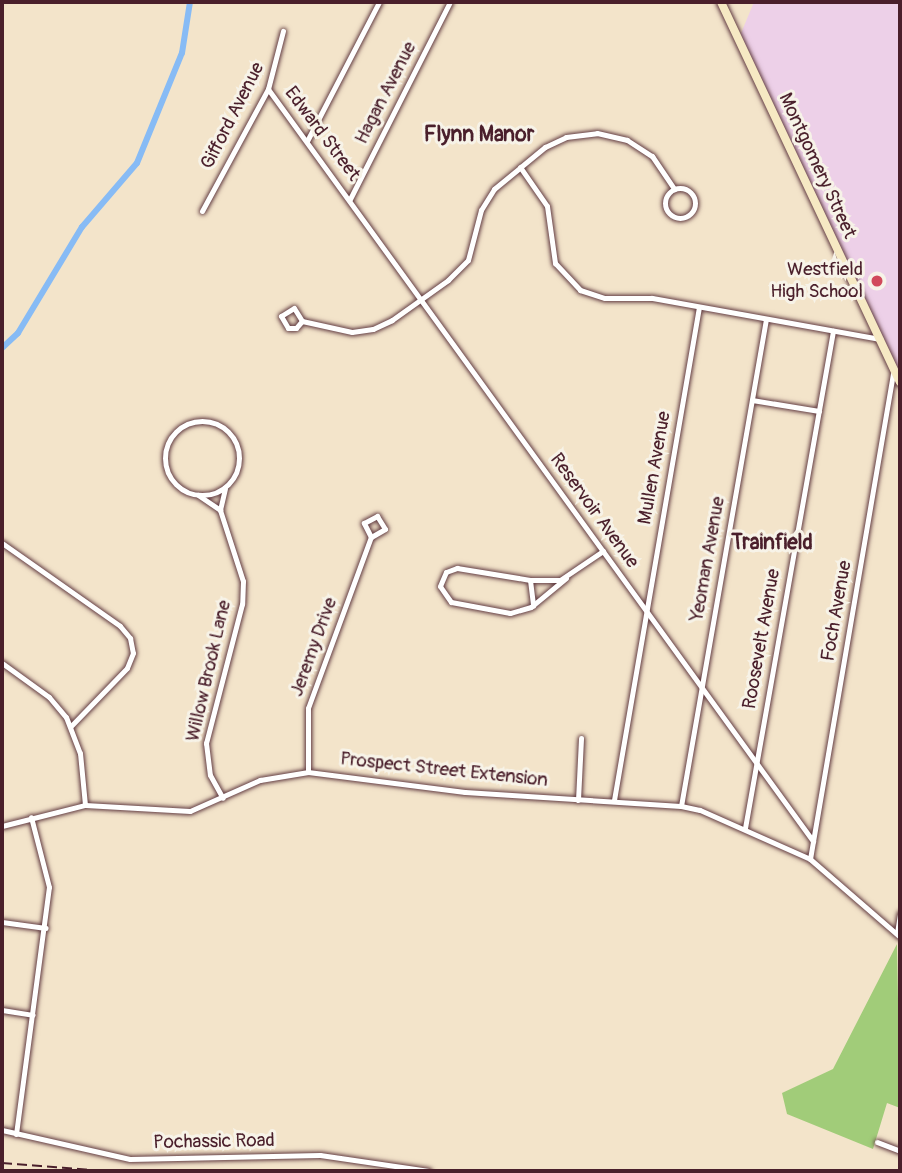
<!DOCTYPE html>
<html>
<head>
<meta charset="utf-8">
<style>
	body { margin:0 }
	#map { position:relative; width:902px; height:1173px; overflow:hidden; background:#f3e4ca; font-family:Pangolin,sans-serif }
	div>[style] { position:absolute }
	.built>* { inset:0; background:#edd0e8 }
	.green>* { inset:0; background:#a1cc79 }
	.canal>* { height:6px; margin:-3px; padding:0 3px; transform-origin:3px; border-radius:3px; background:#87bbf5 }
	.roads { filter:drop-shadow(0 0 2px #633d43) drop-shadow(0 0 2px #633d43) }
	.street>* { height:5px; margin:-2.5px; padding:0 2.5px; transform-origin:2.5px; border-radius:2.5px; background:#fff }
	.street>.ring { margin:-2.5px; padding:0; box-sizing:content-box; background:none; border:5px solid #fff; border-radius:50% }
	.secondary>* { height:8px; margin:-4px; padding:0 4px; transform-origin:4px; border-radius:4px; background:#f6e9c3 }
	.rail>* { height:2px; margin-top:-1px; transform-origin:0; background:repeating-linear-gradient(90deg,#4a1f2b 0 10px,transparent 0 15px) }
	.dots>* { width:19px; height:19px; translate:-50% -50%; box-sizing:border-box; border:4px solid #f7f3e8; border-radius:50% }
	span { translate:-50% -50%; white-space:nowrap; text-align:center; line-height:1.15; -webkit-text-stroke:6px #f7f3e8; paint-order:stroke }
	.street-label { font-size:19px; color:#4a1f2b }
	.poi-label { font-size:19px; color:#4a1f2b }
	.right { translate:-100% -50%; text-align:right }
	.neighbourhood-label { font-size:21px; color:#4a1f2b; font-weight:700 }
	.frame { position:absolute; inset:0; border:4px solid #4a1f2b; pointer-events:none }
</style>
</head>
<body>
<div id="map">
	<div class="built">
		<i style="clip-path:polygon(754px 2px,900px 2px,900px 382px,739px 38px)"></i>
	</div>
	<div class="green">
		<i style="clip-path:polygon(897px 944px,900px 1108px,887px 1103px,873px 1149px,787px 1114px,782px 1093px,833px 1069px)"></i>
	</div>
	<div class="canal">
		<i style="left:2px;top:348px;width:22px;rotate:-43deg"></i>
		<i style="left:18px;top:333px;width:124px;rotate:-58.9deg"></i>
		<i style="left:82px;top:227px;width:84px;rotate:-49.3deg"></i>
		<i style="left:137px;top:163px;width:119px;rotate:-67.8deg"></i>
		<i style="left:182px;top:53px;width:52px;rotate:-81.1deg"></i>
	</div>
	<div class="roads">
		<div class="street">
			<i style="left:268px;top:89px;width:929px;rotate:54.07deg"></i>
			<i style="left:307px;top:141px;width:157px;rotate:-62.6deg"></i>
			<i style="left:520px;top:167px;width:47px;rotate:55.3deg"></i>
			<i style="left:547px;top:206px;width:58px;rotate:82deg"></i>
			<i style="left:555px;top:263px;width:37px;rotate:47deg"></i>
			<i style="left:580px;top:290px;width:26px;rotate:18deg"></i>
			<i style="left:605px;top:298px;width:47px"></i>
			<i style="left:652px;top:298px;width:232px;rotate:10.2deg"></i>
			<i class="ring" style="left:665px;top:188px;width:25px;height:25px"></i>
			<i style="left:350px;top:199px;width:221px;rotate:-63.1deg"></i>
			<i style="left:202px;top:211px;width:139px;rotate:-61.6deg"></i>
			<i style="left:268px;top:89px;width:60px;rotate:-75.5deg"></i>
			<i style="left:302px;top:321px;width:9px;rotate:131deg"></i>
			<i style="left:296px;top:328px;width:8px;rotate:180deg"></i>
			<i style="left:288px;top:328px;width:14px;rotate:-120deg"></i>
			<i style="left:281px;top:316px;width:15px;rotate:-32deg"></i>
			<i style="left:294px;top:308px;width:15px;rotate:58deg"></i>
			<i style="left:302px;top:321px;width:51px;rotate:12.4deg"></i>
			<i style="left:352px;top:332px;width:21px;rotate:-8deg"></i>
			<i style="left:373px;top:329px;width:21px;rotate:-25deg"></i>
			<i style="left:392px;top:320px;width:69px;rotate:-35.5deg"></i>
			<i style="left:448px;top:280px;width:28px;rotate:-45deg"></i>
			<i style="left:468px;top:260px;width:52px;rotate:-75.4deg"></i>
			<i style="left:481px;top:210px;width:25px;rotate:-58deg"></i>
			<i style="left:494px;top:189px;width:66px;rotate:-39.5deg"></i>
			<i style="left:545px;top:147px;width:23px;rotate:-25deg"></i>
			<i style="left:566px;top:137px;width:31px;rotate:-7deg"></i>
			<i style="left:597px;top:133px;width:31px;rotate:13deg"></i>
			<i style="left:627px;top:140px;width:30px;rotate:33deg"></i>
			<i style="left:652px;top:156px;width:40px;rotate:56deg"></i>
			<i style="left:752px;top:400px;width:68px;rotate:9.3deg"></i>
			<i class="ring" style="left:165px;top:421px;width:69px;height:69px"></i>
			<i style="left:198px;top:495px;width:27px;rotate:34deg"></i>
			<i style="left:220px;top:510px;width:75px;rotate:72.1deg"></i>
			<i style="left:243px;top:581px;width:23px;rotate:92deg"></i>
			<i style="left:242px;top:604px;width:144px;rotate:104.5deg"></i>
			<i style="left:206px;top:743px;width:32px;rotate:83deg"></i>
			<i style="left:210px;top:775px;width:26px;rotate:61deg"></i>
			<i style="left:220px;top:510px;width:22px;rotate:-77deg"></i>
			<i style="left:2px;top:543px;width:144px;rotate:35.1deg"></i>
			<i style="left:120px;top:626px;width:16px;rotate:50deg"></i>
			<i style="left:130px;top:638px;width:15px;rotate:79deg"></i>
			<i style="left:133px;top:653px;width:16px;rotate:112deg"></i>
			<i style="left:127px;top:668px;width:81px;rotate:134deg"></i>
			<i style="left:566px;top:578px;width:45px;rotate:140.4deg"></i>
			<i style="left:531px;top:607px;width:22px;rotate:164deg"></i>
			<i style="left:510px;top:613px;width:60px;rotate:-169.4deg"></i>
			<i style="left:451px;top:602px;width:19px;rotate:-125deg"></i>
			<i style="left:440px;top:586px;width:15px;rotate:-67deg"></i>
			<i style="left:446px;top:572px;width:12px;rotate:-20deg"></i>
			<i style="left:457px;top:568px;width:74px;rotate:9.3deg"></i>
			<i style="left:530px;top:580px;width:30px"></i>
			<i style="left:560px;top:580px;width:52px;rotate:-34deg"></i>
			<i style="left:530px;top:580px;width:26px;rotate:83deg"></i>
			<i style="left:2px;top:663px;width:58px;rotate:35.9deg"></i>
			<i style="left:49px;top:697px;width:26px;rotate:50deg"></i>
			<i style="left:66px;top:717px;width:39px;rotate:69deg"></i>
			<i style="left:80px;top:753px;width:52px;rotate:84.5deg"></i>
			<i style="left:308px;top:772px;width:64px;rotate:-90deg"></i>
			<i style="left:308px;top:708px;width:182px;rotate:-69.8deg"></i>
			<i style="left:371px;top:537px;width:16px;rotate:-117deg"></i>
			<i style="left:364px;top:523px;width:15px;rotate:-28deg"></i>
			<i style="left:377px;top:516px;width:15px;rotate:58deg"></i>
			<i style="left:385px;top:529px;width:16px;rotate:150deg"></i>
			<i style="left:578px;top:800px;width:62px;rotate:-87.2deg"></i>
			<i style="left:614px;top:800px;width:500px;rotate:-80.22deg"></i>
			<i style="left:681px;top:806px;width:494px;rotate:-80.1deg"></i>
			<i style="left:2px;top:826px;width:86px;rotate:-14.2deg"></i>
			<i style="left:85px;top:805px;width:105px;rotate:3.3deg"></i>
			<i style="left:190px;top:811px;width:77px;rotate:-23.9deg"></i>
			<i style="left:260px;top:780px;width:49px;rotate:-9.5deg"></i>
			<i style="left:308px;top:772px;width:158px;rotate:7.3deg"></i>
			<i style="left:465px;top:792px;width:216px;rotate:3.7deg"></i>
			<i style="left:681px;top:806px;width:19px;rotate:12deg"></i>
			<i style="left:700px;top:810px;width:120px;rotate:24deg"></i>
			<i style="left:810px;top:859px;width:119px;rotate:40.9deg"></i>
			<i style="left:745px;top:828px;width:505px;rotate:-79.96deg"></i>
			<i style="left:810px;top:859px;width:497px;rotate:-80.3deg"></i>
			<i style="left:2px;top:922px;width:44px;rotate:7.8deg"></i>
			<i style="left:897px;top:933px;width:20px;rotate:-81deg"></i>
			<i style="left:2px;top:1010px;width:31px;rotate:9deg"></i>
			<i style="left:2px;top:1130px;width:131px;rotate:12.8deg"></i>
			<i style="left:130px;top:1159px;width:190px;rotate:-1.2deg"></i>
			<i style="left:320px;top:1155px;width:110px;rotate:8.4deg"></i>
			<i style="left:16px;top:1134px;width:249px;rotate:-82.4deg"></i>
			<i style="left:49px;top:887px;width:72px;rotate:-104.4deg"></i>
			<i style="left:877px;top:1142px;width:25px;rotate:21deg"></i>
		</div>
		<div class="secondary">
			<i style="left:721px;top:2px;width:420px;rotate:64.8deg"></i>
		</div>
	</div>
	<div class="rail">
		<i style="left:2px;top:1163px;width:103px;rotate:4.4deg"></i>
	</div>
	<div class="dots">
		<i style="left:877px;top:281px;background:#d1495b"></i>
	</div>
	<div class="street-label">
		<span style="left:386px;top:93px;rotate:-63deg">Hagan Avenue</span>
		<span style="left:233px;top:116px;rotate:-63deg">Gifford Avenue</span>
		<span style="left:322px;top:134px;rotate:53deg">Edward Street</span>
		<span style="left:817px;top:166px;rotate:65deg">Montgomery Street</span>
		<span style="left:655px;top:468px;rotate:-80deg">Mullen Avenue</span>
		<span style="left:594px;top:511px;rotate:54deg">Reservoir Avenue</span>
		<span style="left:708px;top:559px;rotate:-80deg">Yeoman Avenue</span>
		<span style="left:837px;top:611px;rotate:-80deg">Foch Avenue</span>
		<span style="left:762px;top:639px;rotate:-80deg">Roosevelt Avenue</span>
		<span style="left:314px;top:647px;rotate:-70deg">Jeremy Drive</span>
		<span style="left:209px;top:671px;rotate:-77deg">Willow Brook Lane</span>
		<span style="left:444px;top:770px;rotate:6deg">Prospect Street Extension</span>
		<span style="left:214px;top:1142px;rotate:-1deg">Pochassic Road</span>
	</div>
	<div class="poi-label">
		<span class="right" style="left:863px;top:281px">Westfield<br>High School</span>
	</div>
	<div class="neighbourhood-label">
		<span style="left:479px;top:135px">Flynn Manor</span>
		<span style="left:772px;top:543px">Trainfield</span>
	</div>
	<div class="frame"></div>
</div>
</body>
</html>
